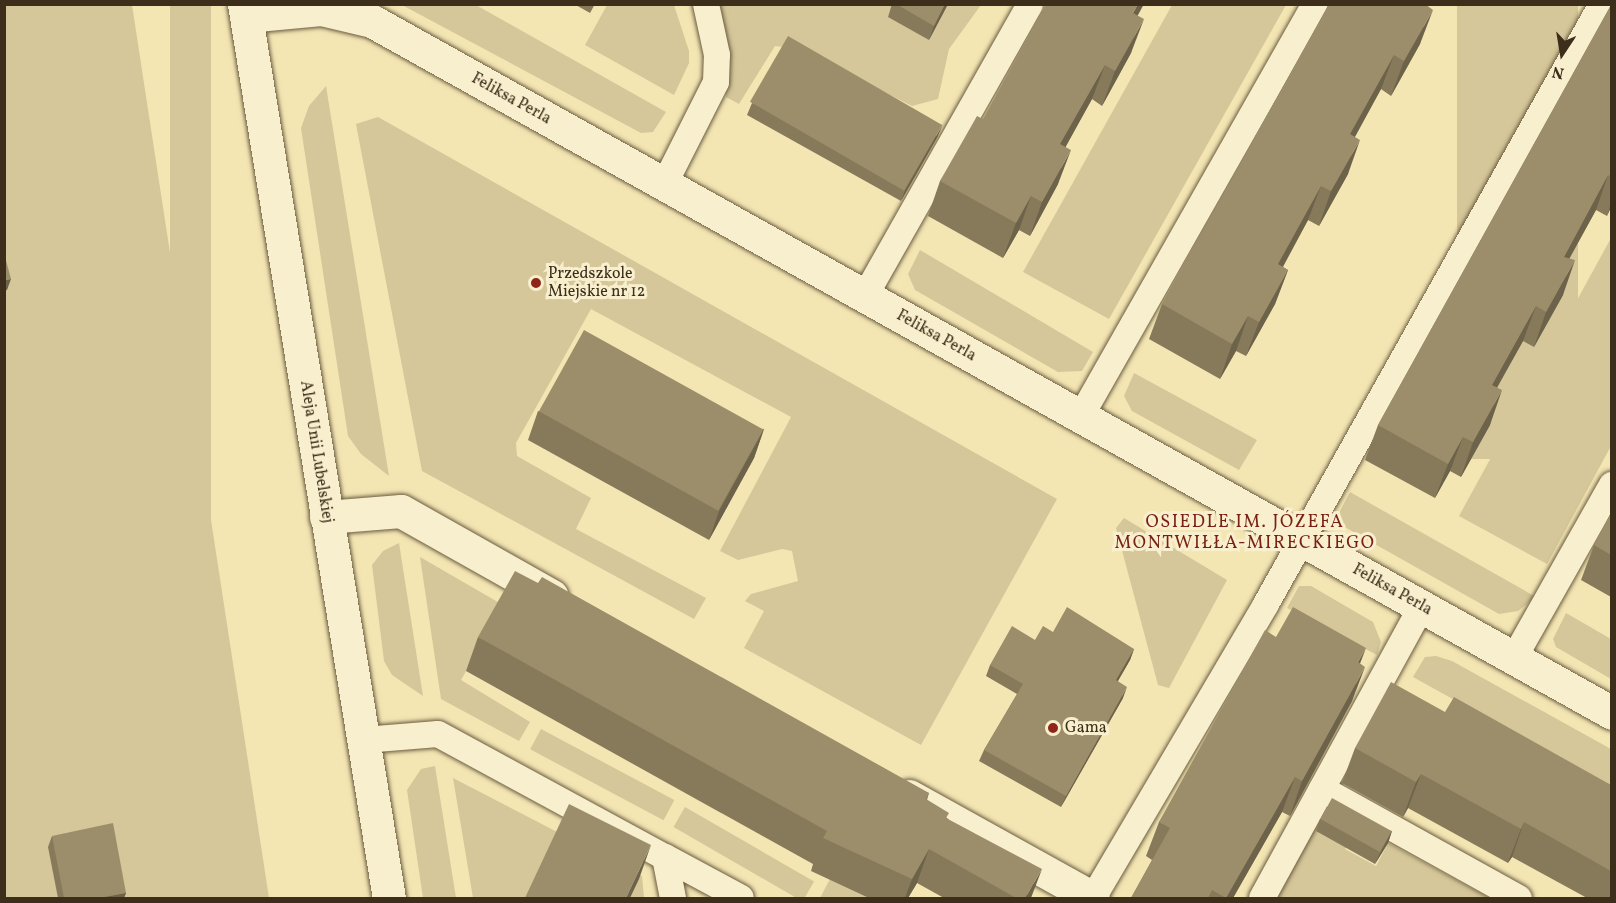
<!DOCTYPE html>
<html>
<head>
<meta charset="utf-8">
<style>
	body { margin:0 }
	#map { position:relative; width:1616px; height:903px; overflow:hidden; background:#f4e6b3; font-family:Vollkorn,serif }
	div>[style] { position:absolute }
	.green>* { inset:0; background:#d5c799; transform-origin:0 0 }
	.roads { filter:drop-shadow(0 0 2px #6a5c40) drop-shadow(0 0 2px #6a5c40) }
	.lane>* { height:26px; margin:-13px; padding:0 13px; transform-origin:13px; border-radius:13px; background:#f8efce }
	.street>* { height:33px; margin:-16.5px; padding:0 16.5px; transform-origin:16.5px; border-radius:16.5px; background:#f8efce }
	.secondary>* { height:33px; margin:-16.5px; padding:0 16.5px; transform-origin:16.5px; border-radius:16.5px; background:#f8efce }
	.wall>* { inset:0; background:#867a5b }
	.shaded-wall>* { inset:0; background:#6d634a }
	.building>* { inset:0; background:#9c8e6a; transform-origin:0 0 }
	.dots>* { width:16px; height:16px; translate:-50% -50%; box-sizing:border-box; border:3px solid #f8efce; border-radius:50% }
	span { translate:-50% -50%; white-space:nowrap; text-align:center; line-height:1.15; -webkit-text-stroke:6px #f8efce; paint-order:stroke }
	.street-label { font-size:16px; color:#3c2e1a }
	.poi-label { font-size:16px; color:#3c2e1a }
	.left { translate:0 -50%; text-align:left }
	.neighbourhood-label { font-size:18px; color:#7a1f14; letter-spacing:1.5px }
	.frame { position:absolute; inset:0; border:6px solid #3c2e1a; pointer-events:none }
	.north { position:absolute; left:1532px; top:24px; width:60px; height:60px; -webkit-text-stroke:4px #f8efce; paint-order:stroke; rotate:192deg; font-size:16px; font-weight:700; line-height:24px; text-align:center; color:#3c2e1a }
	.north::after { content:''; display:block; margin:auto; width:21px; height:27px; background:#3c2e1a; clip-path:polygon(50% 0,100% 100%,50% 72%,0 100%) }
</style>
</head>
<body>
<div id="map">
	<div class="green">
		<i style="clip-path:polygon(5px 5px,132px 5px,269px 898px,5px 898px)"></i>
		<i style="left:170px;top:5px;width:41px;height:905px"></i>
		<i style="clip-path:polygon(402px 5px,476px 5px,666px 112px,653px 132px,641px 133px)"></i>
		<i style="clip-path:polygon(607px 5px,674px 5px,689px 51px,689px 63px,674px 95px,585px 45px)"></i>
		<i style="clip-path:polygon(718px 5px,981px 5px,949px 49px,938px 99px,912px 106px,799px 49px,775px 46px,739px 104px,726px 97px)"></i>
		<i style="clip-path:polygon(1172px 5px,1286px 5px,1109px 319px,1023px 272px)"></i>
		<i style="left:1457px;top:5px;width:121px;height:454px"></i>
		<i style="clip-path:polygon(326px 86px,389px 476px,361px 454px,348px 436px,301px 128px,309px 106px)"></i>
		<i style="clip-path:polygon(378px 117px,1057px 499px,921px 745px,744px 648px,764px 611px,745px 601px,751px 594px,798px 581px,792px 551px,782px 549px,738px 560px,720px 551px,791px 417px,591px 309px,516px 443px,517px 456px,591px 498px,576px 529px,706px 598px,694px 619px,422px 471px,356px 124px)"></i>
		<i style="clip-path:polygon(1611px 238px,1611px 446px,1547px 564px,1459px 516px)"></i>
		<i style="clip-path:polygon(920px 250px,1093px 352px,1082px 371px,1058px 372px,915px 290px,908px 274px)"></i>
		<i style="clip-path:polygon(1134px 373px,1257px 440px,1239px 470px,1132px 411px,1124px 396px)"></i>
		<i style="clip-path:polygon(1350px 492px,1536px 597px,1518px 611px,1499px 614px,1341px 525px,1340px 511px)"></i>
		<i style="clip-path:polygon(1124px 518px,1227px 580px,1169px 688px,1158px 685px,1116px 528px)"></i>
		<i style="clip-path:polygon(399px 543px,423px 696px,392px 675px,384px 661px,372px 565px,383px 551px)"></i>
		<i style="clip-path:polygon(420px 557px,503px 605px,461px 680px,530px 722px,519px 741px,441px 699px)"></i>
		<i style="clip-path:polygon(1299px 586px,1311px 586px,1373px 622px,1381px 642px,1377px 655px,1287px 608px)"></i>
		<i style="clip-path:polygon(1566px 613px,1611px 639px,1611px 679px,1556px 647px,1553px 639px)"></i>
		<i style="clip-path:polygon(1436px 656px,1452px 661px,1611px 749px,1611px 787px,1413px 677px,1425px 657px)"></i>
		<i style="left:541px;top:729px;width:151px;height:23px;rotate:28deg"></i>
		<i style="clip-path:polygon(435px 766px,456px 898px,423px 898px,407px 790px,421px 769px)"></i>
		<i style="clip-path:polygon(453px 778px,642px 876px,644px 898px,473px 898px)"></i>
		<i style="left:685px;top:807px;width:149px;height:23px;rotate:30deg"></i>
		<i style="clip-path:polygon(1325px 808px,1358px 826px,1345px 849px,1376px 866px,1388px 843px,1489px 898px,1276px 898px)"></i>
		<i style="clip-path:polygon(830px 879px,875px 898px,820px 898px)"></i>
	</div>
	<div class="roads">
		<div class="lane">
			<i style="left:664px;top:185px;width:115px;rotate:-63.2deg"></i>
			<i style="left:716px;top:82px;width:27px;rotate:-88deg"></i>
			<i style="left:717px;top:55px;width:52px;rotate:-102.2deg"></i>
			<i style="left:865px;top:296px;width:335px;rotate:-60.5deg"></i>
			<i style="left:1081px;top:416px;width:474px;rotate:-60.4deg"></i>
			<i style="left:1514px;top:658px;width:199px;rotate:-60.5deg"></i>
			<i style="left:364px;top:740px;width:74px;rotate:-4.6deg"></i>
			<i style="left:438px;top:734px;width:258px;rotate:28.5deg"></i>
			<i style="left:665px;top:857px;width:42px;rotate:79deg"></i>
			<i style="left:1322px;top:789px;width:225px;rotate:29deg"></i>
			<i style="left:665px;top:857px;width:86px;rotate:28.3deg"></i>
			<i style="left:1093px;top:898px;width:341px;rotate:-59.5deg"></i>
			<i style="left:1266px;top:604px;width:688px;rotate:-60.75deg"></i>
			<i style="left:1262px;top:898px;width:332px;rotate:-61.3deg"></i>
		</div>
		<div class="street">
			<i style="left:246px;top:16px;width:75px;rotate:-5.3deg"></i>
			<i style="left:321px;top:9px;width:52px;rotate:13.2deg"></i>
			<i style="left:372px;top:21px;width:1420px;rotate:29.16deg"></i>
			<i style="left:326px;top:517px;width:75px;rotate:-4.6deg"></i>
			<i style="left:401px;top:511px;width:173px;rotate:29.4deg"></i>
			<i style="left:909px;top:796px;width:210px;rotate:29deg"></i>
		</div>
		<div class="secondary">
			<i style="left:244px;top:4px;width:906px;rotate:80.79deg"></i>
		</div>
	</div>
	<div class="wall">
		<i style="clip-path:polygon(574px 4px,595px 4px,590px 13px)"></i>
		<i style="clip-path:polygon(892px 4px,948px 4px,929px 40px,888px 17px)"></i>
		<i style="clip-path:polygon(1329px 4px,1428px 4px,1420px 44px,1391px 96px,1381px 89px,1355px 137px,1348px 174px,1319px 226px,1308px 220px,1283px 267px,1288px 270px,1275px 304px,1246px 356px,1236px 351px,1220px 379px,1149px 339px,1162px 304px)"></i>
		<i style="clip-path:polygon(1611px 5px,1611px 207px,1607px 216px,1596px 210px,1569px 259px,1563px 295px,1534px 347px,1523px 341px,1497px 388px,1490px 425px,1461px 477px,1450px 471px,1435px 498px,1365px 460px,1378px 425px)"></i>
		<i style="clip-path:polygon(1138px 16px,1131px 53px,1102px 106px,1092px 99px,1065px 147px,1058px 184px,1030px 236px,1019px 230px,1003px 258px,928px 216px,940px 181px,983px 119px)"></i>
		<i style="clip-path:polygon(752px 103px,938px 136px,901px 201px,747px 115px)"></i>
		<i style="clip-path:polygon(538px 411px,764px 429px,754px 458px,709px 540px,528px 440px)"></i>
		<i style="clip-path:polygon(1611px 513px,1611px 597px,1581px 580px,1594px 545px)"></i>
		<i style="clip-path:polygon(1053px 632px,1134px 649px,1130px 660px,1118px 681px,1123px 698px,1061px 807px,979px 761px,984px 750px,1017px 694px,986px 676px,990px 665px,1035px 640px)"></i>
		<i style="clip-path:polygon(478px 637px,929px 793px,927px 800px,947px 818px,1031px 898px,944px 898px,917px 883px,908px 898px,869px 898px,811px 871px,813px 864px,466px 671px)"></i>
		<i style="clip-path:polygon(1276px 637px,1360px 664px,1352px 701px,1290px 816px,1282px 812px,1233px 898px,1131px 898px,1152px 860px,1146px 856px,1159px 822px)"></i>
		<i style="clip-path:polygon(1445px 712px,1611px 785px,1611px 898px,1587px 898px,1512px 857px,1508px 863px,1408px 808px,1403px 817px,1342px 783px,1355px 748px)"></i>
		<i style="clip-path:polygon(1320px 819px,1392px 831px,1388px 843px,1375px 864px,1316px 831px)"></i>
		<i style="clip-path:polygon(52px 836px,126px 893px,124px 898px,58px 898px,48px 847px)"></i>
	</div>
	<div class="shaded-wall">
		<i style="clip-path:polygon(945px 4px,948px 4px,929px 40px,934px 26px)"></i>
		<i style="clip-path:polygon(1138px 4px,1144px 4px,1120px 48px,1133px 13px)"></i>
		<i style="clip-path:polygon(1433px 10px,1420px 44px,1391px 96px,1404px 61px)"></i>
		<i style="clip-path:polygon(1144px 19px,1131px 53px,1102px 106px,1115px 71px)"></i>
		<i style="clip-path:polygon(1394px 55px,1381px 89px,1337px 169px,1350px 134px)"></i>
		<i style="clip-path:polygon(1105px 65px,1092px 99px,1048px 179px,1060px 144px)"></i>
		<i style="clip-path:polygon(943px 124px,938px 136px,901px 201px,905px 190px)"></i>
		<i style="clip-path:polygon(1360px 140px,1348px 174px,1319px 226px,1331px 191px)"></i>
		<i style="clip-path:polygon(1071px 150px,1058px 184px,1030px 236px,1042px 202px)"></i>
		<i style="clip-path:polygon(1608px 175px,1596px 210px,1551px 292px,1564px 257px)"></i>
		<i style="clip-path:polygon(1321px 186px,1308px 220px,1265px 299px,1278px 264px)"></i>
		<i style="clip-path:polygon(1031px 196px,1019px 230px,1003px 258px,1016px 223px)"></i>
		<i style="clip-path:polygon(1611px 203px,1611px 207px,1607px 216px)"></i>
		<i style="clip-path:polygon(1575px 260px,1563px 295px,1534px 347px,1546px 312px)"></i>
		<i style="clip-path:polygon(1288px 270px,1275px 304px,1246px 356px,1259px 322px)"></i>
		<i style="clip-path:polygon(11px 279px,7px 290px,4px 291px,4px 280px)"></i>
		<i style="clip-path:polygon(1536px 306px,1523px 341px,1479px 419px,1492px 385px)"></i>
		<i style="clip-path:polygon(1248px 316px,1236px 351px,1220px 379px,1232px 344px)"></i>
		<i style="clip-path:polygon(1502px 390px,1490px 425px,1461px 477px,1473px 442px)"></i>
		<i style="clip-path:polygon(764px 429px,754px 458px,709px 540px,719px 511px)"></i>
		<i style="clip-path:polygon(1463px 437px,1450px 471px,1435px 498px,1448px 464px)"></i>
		<i style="clip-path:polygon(1366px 648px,1353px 682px,1358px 662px)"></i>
		<i style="clip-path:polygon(1134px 649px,1130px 660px,1112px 691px,1116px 680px)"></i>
		<i style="clip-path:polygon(1365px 667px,1352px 701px,1290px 816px,1302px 781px)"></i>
		<i style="clip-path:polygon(1127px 687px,1123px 698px,1061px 807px,1066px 796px)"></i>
		<i style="clip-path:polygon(1421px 774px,1408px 808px,1403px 817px,1416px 782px)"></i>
		<i style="clip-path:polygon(1295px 777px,1282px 812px,1233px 898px,1226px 898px)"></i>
		<i style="clip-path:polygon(1524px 822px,1512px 857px,1508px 863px,1521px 829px)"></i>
		<i style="clip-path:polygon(1392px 831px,1388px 843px,1375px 864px,1380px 853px)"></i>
		<i style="clip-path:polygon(651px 845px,639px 879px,630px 898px,626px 898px)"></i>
		<i style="clip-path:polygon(929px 849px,917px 883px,908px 898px,905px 898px,912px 879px)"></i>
		<i style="clip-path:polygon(1042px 869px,1031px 898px,1025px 898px)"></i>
		<i style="clip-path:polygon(126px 893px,124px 898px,99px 898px)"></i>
	</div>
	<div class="building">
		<i style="clip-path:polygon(896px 4px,945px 4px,934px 26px)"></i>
		<i style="clip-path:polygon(1046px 4px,1138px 4px,1133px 13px,1144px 19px,1115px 71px,1105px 65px,1060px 144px,1071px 150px,1042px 202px,1031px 196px,1016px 223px,940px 181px,977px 116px,983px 119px)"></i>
		<i style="clip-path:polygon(1329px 4px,1425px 4px,1433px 10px,1404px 61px,1394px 55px,1350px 134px,1360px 140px,1331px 191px,1321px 186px,1278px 264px,1288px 270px,1259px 322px,1248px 316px,1232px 344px,1162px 304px)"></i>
		<i style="clip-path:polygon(1611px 5px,1611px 177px,1608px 175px,1564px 257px,1575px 260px,1546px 312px,1536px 306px,1492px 385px,1502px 390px,1473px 442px,1463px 437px,1448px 464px,1378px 425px)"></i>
		<i style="left:788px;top:36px;width:178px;height:76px;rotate:30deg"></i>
		<i style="clip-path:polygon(4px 253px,11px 279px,4px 280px)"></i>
		<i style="left:584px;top:330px;width:205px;height:93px;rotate:29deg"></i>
		<i style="clip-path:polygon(1611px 513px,1611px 555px,1594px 545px)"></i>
		<i style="clip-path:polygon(515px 571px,538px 583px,542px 577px,929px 793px,926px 799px,949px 813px,946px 818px,1042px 869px,1025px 898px,1016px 898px,929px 849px,912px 879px,823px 838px,827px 831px,478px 637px)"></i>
		<i style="clip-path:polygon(1067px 607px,1134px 649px,1116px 680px,1127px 687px,1066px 796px,984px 750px,1023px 684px,990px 665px,1012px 626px,1035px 640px,1043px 626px,1053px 632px)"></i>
		<i style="clip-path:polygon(1293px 607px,1366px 648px,1358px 662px,1365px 667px,1302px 781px,1295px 777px,1226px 898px,1212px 890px,1208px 898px,1131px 898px,1170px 828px,1159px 822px,1265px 630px,1276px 637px)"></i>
		<i style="clip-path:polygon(1391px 682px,1445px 712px,1454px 697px,1611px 785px,1611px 871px,1524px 822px,1521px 829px,1421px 774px,1416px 782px,1355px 748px)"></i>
		<i style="left:1332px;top:798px;width:68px;height:24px;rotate:29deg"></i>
		<i style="clip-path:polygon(569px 804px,651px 845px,626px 898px,525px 898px)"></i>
		<i style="clip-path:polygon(113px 823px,126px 893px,99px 898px,64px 898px,52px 836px)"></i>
	</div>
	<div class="dots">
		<i style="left:536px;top:283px;background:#8f2418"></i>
		<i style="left:1053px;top:728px;background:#8f2418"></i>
	</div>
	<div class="street-label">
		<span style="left:511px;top:99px;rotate:29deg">Feliksa Perla</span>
		<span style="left:936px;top:336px;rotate:29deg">Feliksa Perla</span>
		<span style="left:316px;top:452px;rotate:81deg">Aleja Unii Lubelskiej</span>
		<span style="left:1392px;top:590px;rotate:29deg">Feliksa Perla</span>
	</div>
	<div class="poi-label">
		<span class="left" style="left:548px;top:283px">Przedszkole<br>Miejskie nr 12</span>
		<span class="left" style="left:1065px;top:728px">Gama</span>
	</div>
	<div class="neighbourhood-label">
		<span style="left:1245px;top:534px">OSIEDLE IM. JÓZEFA<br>MONTWIŁŁA-MIRECKIEGO</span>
	</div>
	<div class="frame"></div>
	<div class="north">N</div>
</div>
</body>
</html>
